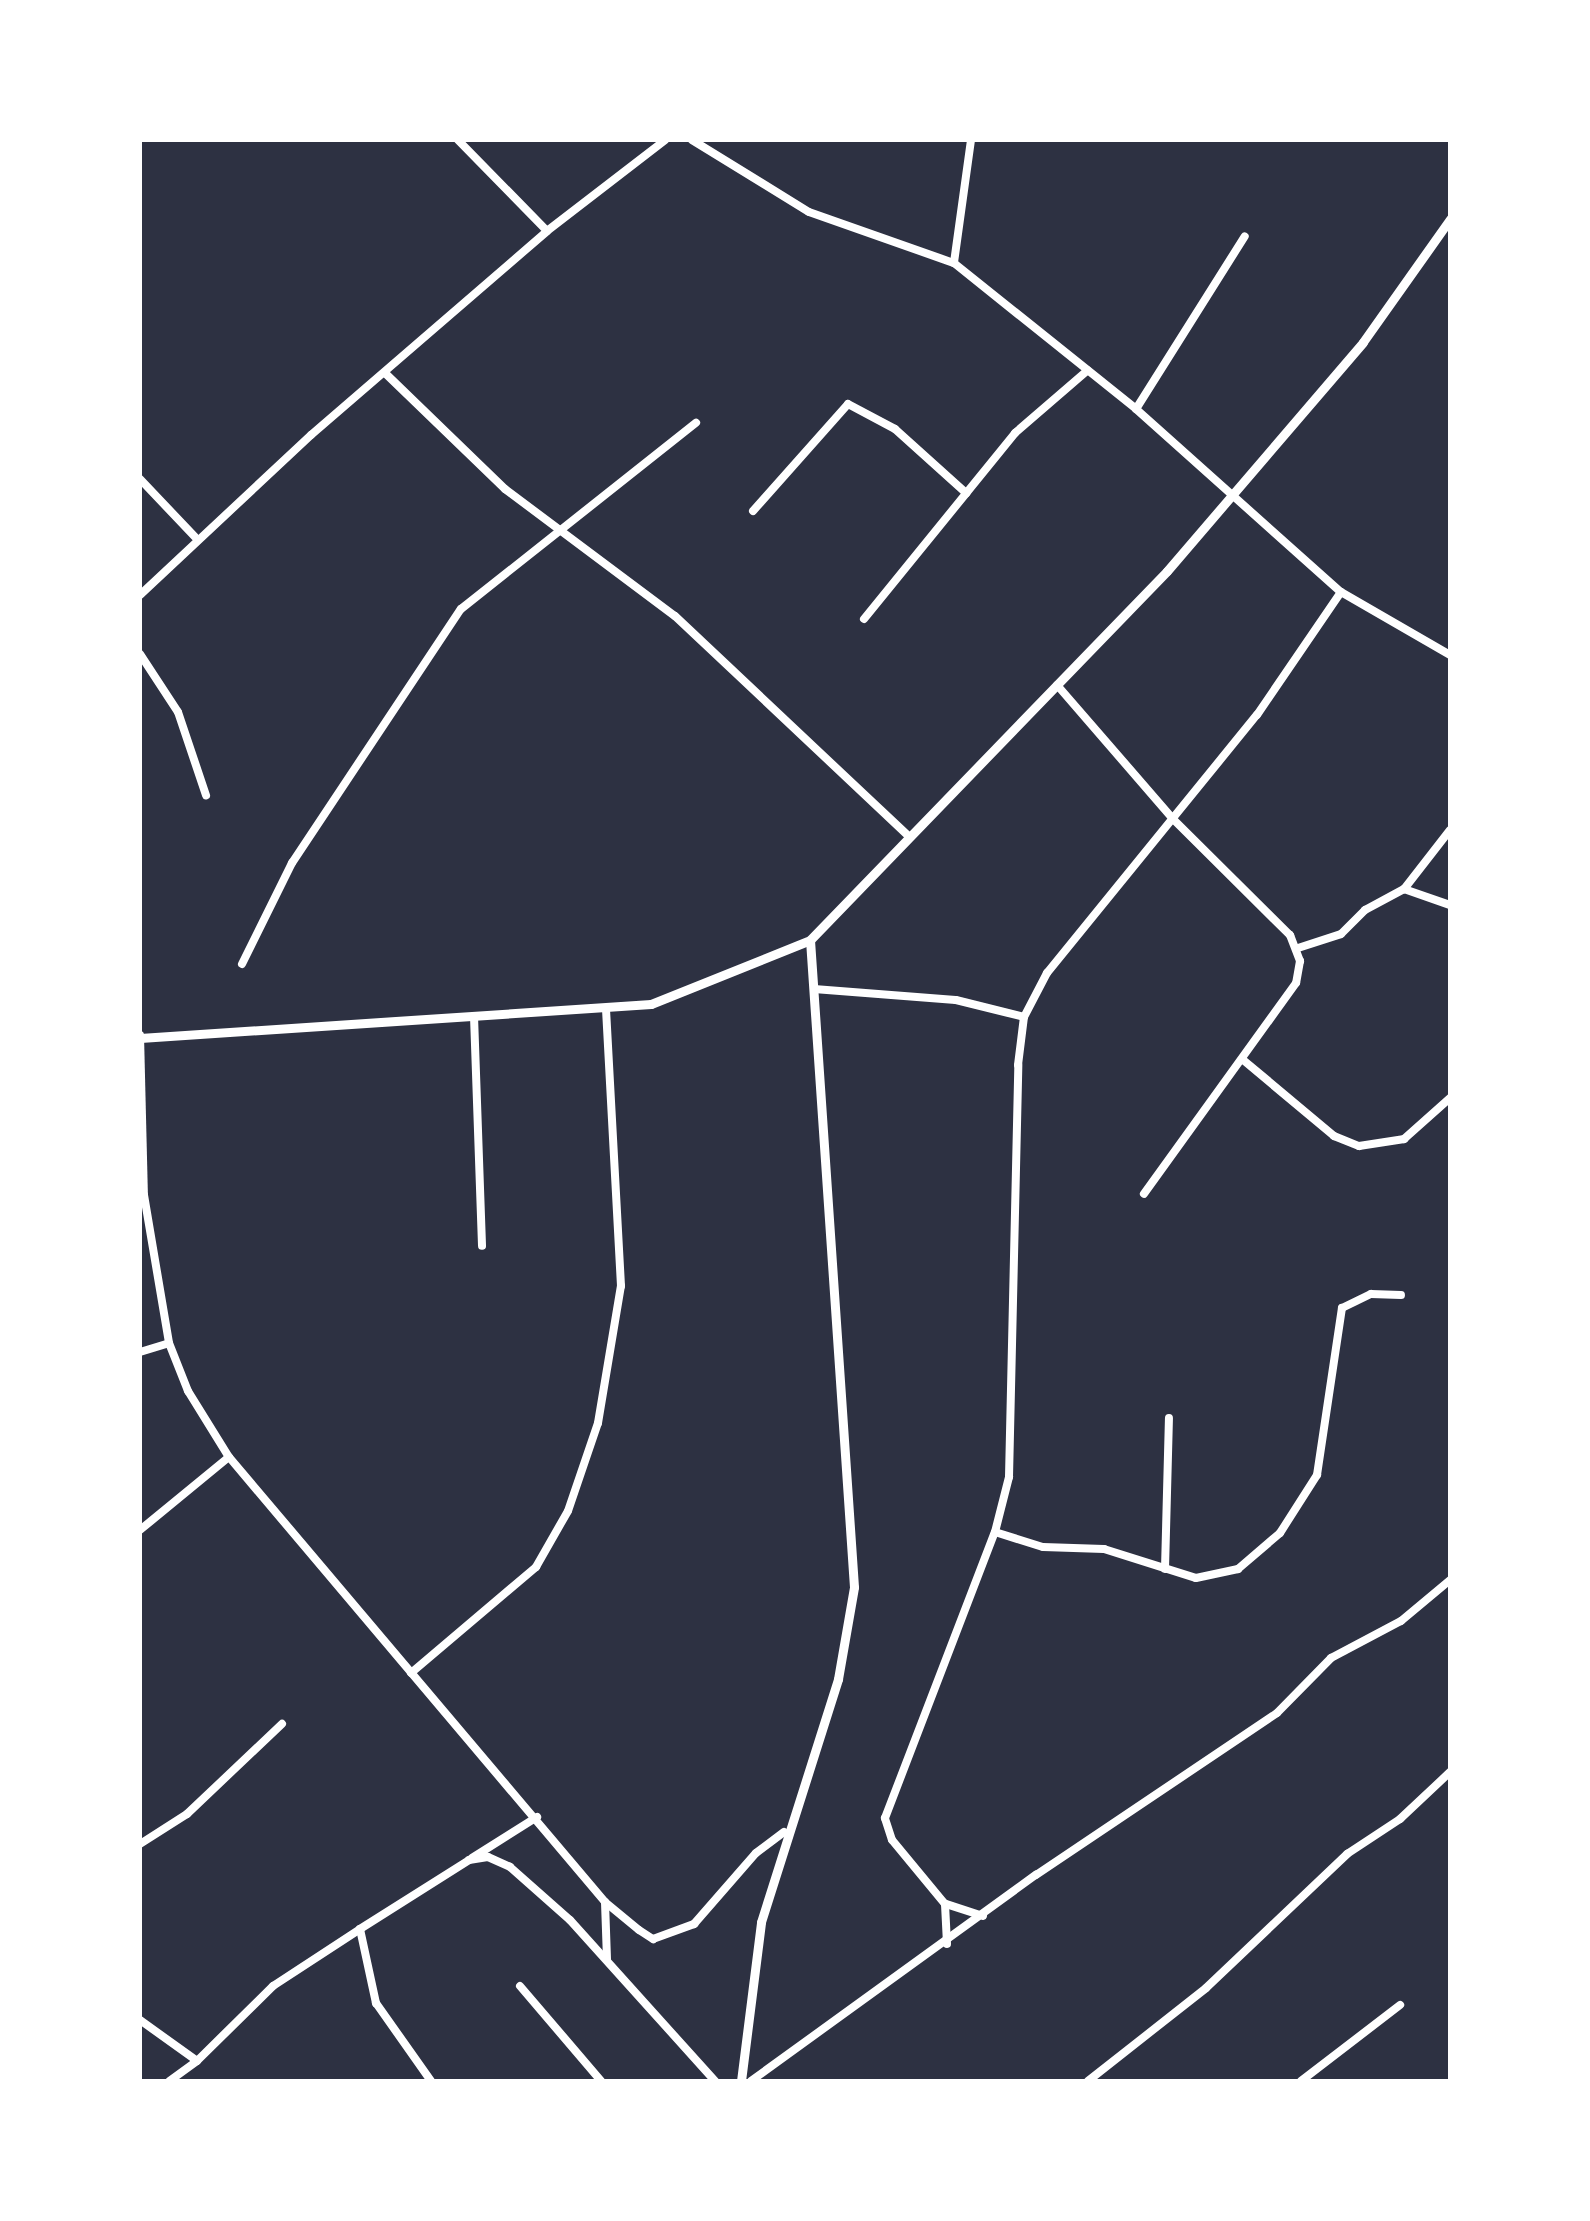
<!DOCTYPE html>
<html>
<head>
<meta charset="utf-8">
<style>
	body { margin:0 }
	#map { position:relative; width:1590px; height:2221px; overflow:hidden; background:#2d3142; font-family:Poppins,sans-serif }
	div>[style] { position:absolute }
	.minor>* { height:8px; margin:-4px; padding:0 4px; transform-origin:4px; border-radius:4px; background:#fff }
	.tertiary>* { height:9px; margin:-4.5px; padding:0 4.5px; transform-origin:4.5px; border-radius:4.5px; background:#fff }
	span { translate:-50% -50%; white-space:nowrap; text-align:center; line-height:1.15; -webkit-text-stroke:10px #fff; paint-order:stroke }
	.frame { position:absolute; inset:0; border:142px solid #fff; pointer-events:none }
</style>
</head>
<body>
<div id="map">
	<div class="minor">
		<i style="left:458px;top:140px;width:127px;rotate:45.6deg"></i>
		<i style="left:692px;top:140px;width:137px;rotate:31.6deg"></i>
		<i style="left:809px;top:212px;width:154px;rotate:19.4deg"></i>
		<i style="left:971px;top:140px;width:124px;rotate:97.9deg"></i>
		<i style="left:954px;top:263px;width:233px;rotate:38.7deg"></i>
		<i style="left:1136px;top:409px;width:275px;rotate:41.8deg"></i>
		<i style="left:1341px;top:592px;width:126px;rotate:30deg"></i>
		<i style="left:385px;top:373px;width:167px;rotate:44deg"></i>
		<i style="left:505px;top:489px;width:212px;rotate:36.8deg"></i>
		<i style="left:675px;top:616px;width:319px;rotate:43.3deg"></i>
		<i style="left:1136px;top:409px;width:204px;rotate:-57.8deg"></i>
		<i style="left:140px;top:479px;width:80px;rotate:46.5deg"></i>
		<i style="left:753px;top:511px;width:143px;rotate:-48.4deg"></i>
		<i style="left:848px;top:404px;width:53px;rotate:28deg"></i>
		<i style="left:895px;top:429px;width:96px;rotate:42deg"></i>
		<i style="left:140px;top:595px;width:234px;rotate:-43.1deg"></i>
		<i style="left:311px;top:435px;width:312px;rotate:-40.8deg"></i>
		<i style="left:547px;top:231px;width:149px;rotate:-37.6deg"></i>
		<i style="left:864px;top:619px;width:240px;rotate:-50.9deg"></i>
		<i style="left:1015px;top:433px;width:96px;rotate:-40.8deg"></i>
		<i style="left:140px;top:654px;width:69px;rotate:56.8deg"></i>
		<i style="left:178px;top:712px;width:88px;rotate:71.4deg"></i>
		<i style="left:1057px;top:685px;width:177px;rotate:49.1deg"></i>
		<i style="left:1173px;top:819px;width:165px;rotate:44.8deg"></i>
		<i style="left:1290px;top:935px;width:28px;rotate:69deg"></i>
		<i style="left:1300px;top:961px;width:22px;rotate:100deg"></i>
		<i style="left:1296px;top:983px;width:260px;rotate:125.8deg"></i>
		<i style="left:1450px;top:830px;width:75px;rotate:127.9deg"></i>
		<i style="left:1404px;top:889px;width:49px;rotate:19.2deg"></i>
		<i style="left:1298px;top:948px;width:45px;rotate:-18deg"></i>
		<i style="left:1341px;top:934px;width:34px;rotate:-45deg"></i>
		<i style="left:1365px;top:910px;width:44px;rotate:-28.3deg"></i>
		<i style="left:242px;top:964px;width:113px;rotate:-63.7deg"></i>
		<i style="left:292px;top:863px;width:305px;rotate:-56.4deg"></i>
		<i style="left:461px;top:609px;width:300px;rotate:-38.4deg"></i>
		<i style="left:814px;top:989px;width:142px;rotate:4.4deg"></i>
		<i style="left:956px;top:1000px;width:70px;rotate:14deg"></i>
		<i style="left:474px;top:1016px;width:230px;rotate:88deg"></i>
		<i style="left:140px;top:1035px;width:160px;rotate:88.6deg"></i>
		<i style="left:144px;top:1195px;width:150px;rotate:80.4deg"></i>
		<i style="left:169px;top:1343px;width:52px;rotate:68.4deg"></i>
		<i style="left:188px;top:1391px;width:78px;rotate:58.2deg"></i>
		<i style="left:229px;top:1457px;width:583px;rotate:49.8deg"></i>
		<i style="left:605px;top:1902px;width:44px;rotate:39.5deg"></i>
		<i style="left:639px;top:1930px;width:17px;rotate:33deg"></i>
		<i style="left:653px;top:1939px;width:44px;rotate:-20.1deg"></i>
		<i style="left:694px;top:1924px;width:94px;rotate:-48.9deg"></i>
		<i style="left:756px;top:1853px;width:35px;rotate:-37deg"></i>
		<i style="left:1242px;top:1059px;width:120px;rotate:39.9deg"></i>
		<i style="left:1334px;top:1136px;width:27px;rotate:22deg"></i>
		<i style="left:1359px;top:1146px;width:46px;rotate:-8.8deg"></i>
		<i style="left:1404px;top:1139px;width:62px;rotate:-41.7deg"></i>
		<i style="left:140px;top:1352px;width:30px;rotate:-17deg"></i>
		<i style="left:140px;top:1530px;width:115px;rotate:-39.4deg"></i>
		<i style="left:995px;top:1532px;width:50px;rotate:17.4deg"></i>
		<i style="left:1043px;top:1547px;width:61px;rotate:1.9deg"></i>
		<i style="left:1104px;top:1549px;width:96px;rotate:17.5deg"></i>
		<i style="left:1196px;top:1578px;width:43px;rotate:-12.1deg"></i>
		<i style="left:1238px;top:1569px;width:55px;rotate:-40.6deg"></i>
		<i style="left:1280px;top:1533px;width:69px;rotate:-57.5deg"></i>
		<i style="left:1317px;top:1475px;width:169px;rotate:-81.5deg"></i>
		<i style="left:1342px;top:1308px;width:32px;rotate:-26deg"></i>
		<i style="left:1371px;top:1294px;width:30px;rotate:2deg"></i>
		<i style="left:1165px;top:1569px;width:151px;rotate:-88.5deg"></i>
		<i style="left:411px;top:1673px;width:164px;rotate:-40.3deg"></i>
		<i style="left:536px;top:1567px;width:64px;rotate:-60.3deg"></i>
		<i style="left:568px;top:1511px;width:93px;rotate:-71.2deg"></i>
		<i style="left:598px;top:1423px;width:139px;rotate:-80.5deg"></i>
		<i style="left:621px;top:1286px;width:277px;rotate:-93.1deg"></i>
		<i style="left:140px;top:1844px;width:56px;rotate:-32.6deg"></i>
		<i style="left:187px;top:1814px;width:131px;rotate:-43.5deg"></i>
		<i style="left:472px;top:1858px;width:77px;rotate:-32.2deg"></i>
		<i style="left:605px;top:1902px;width:57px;rotate:88deg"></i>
		<i style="left:945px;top:1904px;width:40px;rotate:87.1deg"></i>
		<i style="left:983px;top:1916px;width:40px;rotate:-162deg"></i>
		<i style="left:945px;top:1904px;width:83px;rotate:-129.6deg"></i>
		<i style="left:892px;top:1840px;width:23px;rotate:-108deg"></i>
		<i style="left:885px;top:1818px;width:306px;rotate:-69deg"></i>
		<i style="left:995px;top:1532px;width:57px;rotate:-75.7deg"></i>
		<i style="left:1009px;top:1477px;width:412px;rotate:-88.7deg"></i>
		<i style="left:1018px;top:1065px;width:48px;rotate:-82.9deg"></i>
		<i style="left:1024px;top:1017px;width:50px;rotate:-62.4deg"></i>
		<i style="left:1047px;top:973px;width:333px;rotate:-50.9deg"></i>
		<i style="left:1257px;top:715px;width:149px;rotate:-55.7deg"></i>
		<i style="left:360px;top:1929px;width:129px;rotate:-32.3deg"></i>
		<i style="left:469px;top:1860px;width:19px;rotate:-9deg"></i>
		<i style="left:488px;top:1857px;width:24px;rotate:24deg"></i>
		<i style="left:510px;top:1867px;width:80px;rotate:41.5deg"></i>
		<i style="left:570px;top:1920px;width:217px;rotate:48deg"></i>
		<i style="left:520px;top:1986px;width:125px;rotate:49.5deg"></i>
		<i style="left:140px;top:2020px;width:70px;rotate:35.7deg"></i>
		<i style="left:197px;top:2061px;width:34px;rotate:144deg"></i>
		<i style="left:197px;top:2061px;width:107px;rotate:-44.6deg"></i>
		<i style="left:273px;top:1986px;width:104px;rotate:-33.2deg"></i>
		<i style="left:360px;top:1929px;width:76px;rotate:77.8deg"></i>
		<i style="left:376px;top:2003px;width:95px;rotate:54.8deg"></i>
		<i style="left:751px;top:2081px;width:352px;rotate:-35.9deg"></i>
		<i style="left:1036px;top:1875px;width:290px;rotate:-33.9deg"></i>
		<i style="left:1277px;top:1713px;width:77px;rotate:-45.5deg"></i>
		<i style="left:1331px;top:1658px;width:79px;rotate:-27.9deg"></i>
		<i style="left:1401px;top:1621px;width:64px;rotate:-39.9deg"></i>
		<i style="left:1088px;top:2081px;width:150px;rotate:-38.2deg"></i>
		<i style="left:1206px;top:1988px;width:195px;rotate:-43.5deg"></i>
		<i style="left:1347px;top:1854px;width:64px;rotate:-33.4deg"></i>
		<i style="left:1400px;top:1819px;width:69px;rotate:-43.2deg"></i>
		<i style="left:1301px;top:2081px;width:125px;rotate:-37.5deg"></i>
	</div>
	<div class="tertiary">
		<i style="left:140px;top:1038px;width:512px;rotate:-3.81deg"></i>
		<i style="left:651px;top:1004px;width:171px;rotate:-21.9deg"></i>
		<i style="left:810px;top:940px;width:513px;rotate:-45.95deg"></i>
		<i style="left:1167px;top:571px;width:301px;rotate:-49.4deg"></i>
		<i style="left:1363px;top:342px;width:151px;rotate:-54.7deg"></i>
		<i style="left:741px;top:2081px;width:160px;rotate:-82.8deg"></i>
		<i style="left:761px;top:1922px;width:255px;rotate:-72.4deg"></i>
		<i style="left:838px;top:1679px;width:93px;rotate:-80.1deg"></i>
		<i style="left:854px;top:1587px;width:648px;rotate:-93.89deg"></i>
	</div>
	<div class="frame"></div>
</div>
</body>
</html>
